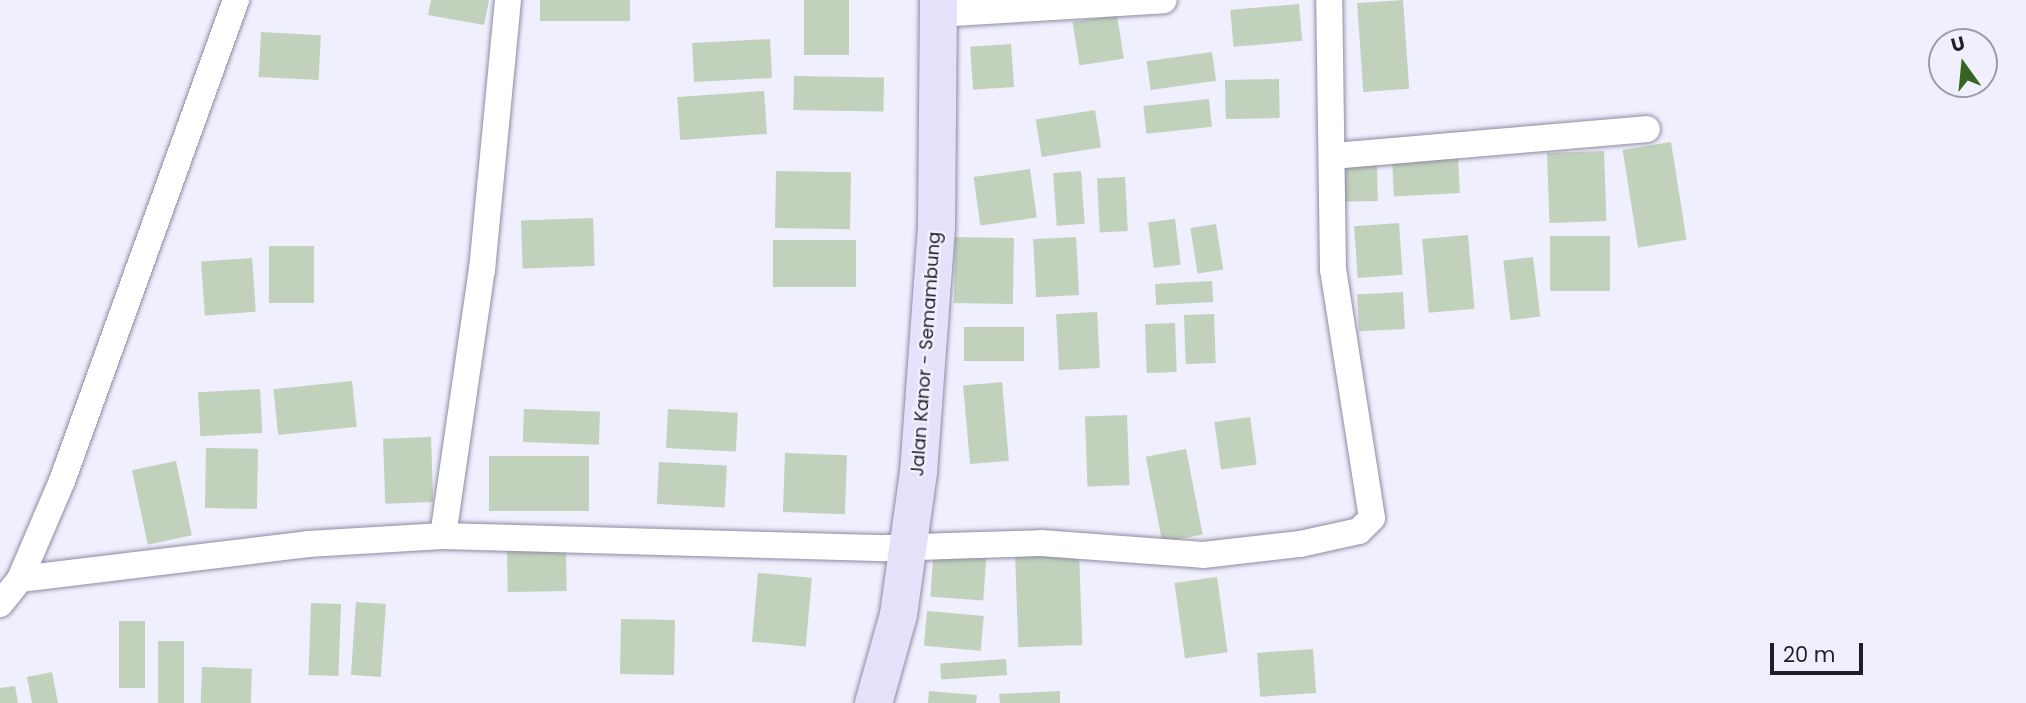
<!DOCTYPE html>
<html>
<head>
<meta charset="utf-8">
<style>
	body { margin:0 }
	#map { position:relative; width:2026px; height:703px; overflow:hidden; background:#f0effe; font-family:Poppins,sans-serif }
	div>[style] { position:absolute }
	.building>* { inset:0; background:#c1d1bb; transform-origin:0 0 }
	.roads { filter:drop-shadow(0 0 2px #8d8ba2) drop-shadow(0 0 2px #8d8ba2) }
	.street>* { height:26px; margin:-13px; padding:0 13px; transform-origin:13px; border-radius:13px; background:#fff }
	.secondary>* { height:37px; margin:-18.5px; padding:0 18.5px; transform-origin:18.5px; border-radius:18.5px; background:#e5e1fb }
	span { translate:-50% -50%; white-space:nowrap; text-align:center; line-height:1.15; -webkit-text-stroke:5px #f0effe; paint-order:stroke }
	.street-label { font-size:18px; color:#1f1e27 }
	.north { position:absolute; left:1928px; top:28px; width:70px; height:70px; box-sizing:border-box; background:#f0effe; border:2px solid #9c9ba8; border-radius:50%; rotate:345deg; font-size:19px; font-weight:700; line-height:28px; text-align:center; color:#1f1e27 }
	.north::after { content:''; display:block; margin:auto; width:24px; height:32px; background:#376422; clip-path:polygon(50% 0,100% 100%,50% 72%,0 100%) }
	.scale { position:absolute; left:1770px; top:643px; width:93px; height:32px; box-sizing:border-box; border:4px solid #1f1e27; border-top:0; padding-left:9px; font-size:21px; line-height:24px; white-space:nowrap; color:#1f1e27; -webkit-text-stroke:5px #f0effe; paint-order:stroke }
</style>
</head>
<body>
<div id="map">
	<div class="building">
		<i style="clip-path:polygon(431px 0,489px 0,484px 25px,428px 15px)"></i>
		<i style="left:540px;top:0;width:90px;height:21px"></i>
		<i style="left:804px;top:0;width:45px;height:55px"></i>
		<i style="left:1403px;top:0;width:89px;height:46px;rotate:86deg"></i>
		<i style="left:1299px;top:4px;width:37px;height:69px;rotate:85deg"></i>
		<i style="left:1117px;top:15px;width:44px;height:45px;rotate:81deg"></i>
		<i style="left:261px;top:32px;width:60px;height:45px;rotate:3deg"></i>
		<i style="left:770px;top:39px;width:39px;height:78px;rotate:87deg"></i>
		<i style="left:1011px;top:44px;width:43px;height:41px;rotate:86deg"></i>
		<i style="left:1212px;top:52px;width:29px;height:66px;rotate:82deg"></i>
		<i style="left:794px;top:76px;width:90px;height:34px;rotate:1deg"></i>
		<i style="left:1279px;top:79px;width:39px;height:54px;rotate:89deg"></i>
		<i style="left:764px;top:91px;width:43px;height:87px;rotate:86deg"></i>
		<i style="left:1209px;top:99px;width:28px;height:66px;rotate:84deg"></i>
		<i style="left:1095px;top:110px;width:38px;height:60px;rotate:81deg"></i>
		<i style="left:1671px;top:142px;width:99px;height:49px;rotate:81deg"></i>
		<i style="left:1604px;top:151px;width:70px;height:57px;rotate:88deg"></i>
		<i style="left:1458px;top:156px;width:37px;height:66px;rotate:87deg"></i>
		<i style="left:1377px;top:160px;width:41px;height:37px;rotate:89deg"></i>
		<i style="left:1030px;top:169px;width:49px;height:57px;rotate:82deg"></i>
		<i style="left:776px;top:171px;width:75px;height:57px;rotate:1deg"></i>
		<i style="left:1081px;top:171px;width:53px;height:28px;rotate:86deg"></i>
		<i style="left:1125px;top:177px;width:54px;height:28px;rotate:87deg"></i>
		<i style="left:593px;top:218px;width:48px;height:72px;rotate:88deg"></i>
		<i style="left:1175px;top:219px;width:46px;height:27px;rotate:83deg"></i>
		<i style="left:1399px;top:223px;width:52px;height:45px;rotate:86deg"></i>
		<i style="left:1216px;top:224px;width:46px;height:26px;rotate:81deg"></i>
		<i style="left:1468px;top:235px;width:74px;height:46px;rotate:85deg"></i>
		<i style="left:1550px;top:236px;width:60px;height:55px"></i>
		<i style="left:955px;top:237px;width:59px;height:66px;rotate:1deg"></i>
		<i style="left:1076px;top:237px;width:58px;height:43px;rotate:87deg"></i>
		<i style="left:856px;top:240px;width:47px;height:83px;rotate:90deg"></i>
		<i style="left:314px;top:246px;width:57px;height:45px;rotate:90deg"></i>
		<i style="left:1533px;top:257px;width:60px;height:30px;rotate:83deg"></i>
		<i style="left:252px;top:258px;width:54px;height:51px;rotate:86deg"></i>
		<i style="left:1212px;top:281px;width:21px;height:57px;rotate:87deg"></i>
		<i style="left:1403px;top:292px;width:37px;height:46px;rotate:87deg"></i>
		<i style="left:1097px;top:312px;width:56px;height:41px;rotate:87deg"></i>
		<i style="left:1214px;top:314px;width:49px;height:30px;rotate:88deg"></i>
		<i style="left:1175px;top:323px;width:49px;height:30px;rotate:88deg"></i>
		<i style="left:1024px;top:327px;width:34px;height:60px;rotate:90deg"></i>
		<i style="left:352px;top:381px;width:46px;height:79px;rotate:84deg"></i>
		<i style="left:1002px;top:382px;width:79px;height:39px;rotate:85deg"></i>
		<i style="left:260px;top:389px;width:44px;height:62px;rotate:87deg"></i>
		<i style="left:524px;top:409px;width:76px;height:33px;rotate:2deg"></i>
		<i style="left:668px;top:409px;width:70px;height:39px;rotate:3deg"></i>
		<i style="left:1127px;top:415px;width:70px;height:42px;rotate:88deg"></i>
		<i style="left:1250px;top:417px;width:48px;height:36px;rotate:82deg"></i>
		<i style="left:431px;top:437px;width:65px;height:48px;rotate:88deg"></i>
		<i style="left:206px;top:448px;width:52px;height:60px;rotate:1deg"></i>
		<i style="left:1186px;top:449px;width:87px;height:41px;rotate:79deg"></i>
		<i style="left:785px;top:453px;width:62px;height:59px;rotate:2deg"></i>
		<i style="left:589px;top:456px;width:55px;height:100px;rotate:90deg"></i>
		<i style="left:176px;top:461px;width:76px;height:45px;rotate:78deg"></i>
		<i style="left:659px;top:462px;width:68px;height:42px;rotate:3deg"></i>
		<i style="left:934px;top:545px;width:53px;height:52px;rotate:4deg"></i>
		<i style="left:566px;top:550px;width:41px;height:59px;rotate:89deg"></i>
		<i style="left:1079px;top:551px;width:94px;height:64px;rotate:88deg"></i>
		<i style="left:758px;top:573px;width:54px;height:69px;rotate:5deg"></i>
		<i style="left:1217px;top:577px;width:76px;height:43px;rotate:82deg"></i>
		<i style="left:356px;top:602px;width:30px;height:73px;rotate:4deg"></i>
		<i style="left:311px;top:603px;width:30px;height:72px;rotate:2deg"></i>
		<i style="left:927px;top:611px;width:57px;height:35px;rotate:5deg"></i>
		<i style="left:621px;top:619px;width:54px;height:55px;rotate:1deg"></i>
		<i style="left:119px;top:621px;width:26px;height:67px"></i>
		<i style="left:184px;top:641px;width:62px;height:26px;rotate:90deg"></i>
		<i style="left:1313px;top:649px;width:44px;height:56px;rotate:86deg"></i>
		<i style="left:1006px;top:659px;width:16px;height:66px;rotate:86deg"></i>
		<i style="left:202px;top:667px;width:50px;height:36px;rotate:2deg"></i>
		<i style="clip-path:polygon(52px 672px,58px 703px,32px 703px,27px 677px)"></i>
		<i style="clip-path:polygon(15px 686px,18px 703px,0 703px,0 688px)"></i>
		<i style="clip-path:polygon(929px 691px,977px 695px,976px 703px,928px 703px)"></i>
		<i style="clip-path:polygon(1060px 691px,1060px 703px,1000px 703px,999px 694px)"></i>
	</div>
	<div class="roads">
		<div class="street">
			<i style="left:938px;top:14px;width:226px;rotate:-3.5deg"></i>
			<i style="left:1333px;top:156px;width:315px;rotate:-4.9deg"></i>
			<i style="left:443px;top:536px;width:269px;rotate:-81.7deg"></i>
			<i style="left:482px;top:270px;width:271px;rotate:-84.5deg"></i>
			<i style="left:20px;top:579px;width:290px;rotate:-6.9deg"></i>
			<i style="left:308px;top:544px;width:135px;rotate:-3.4deg"></i>
			<i style="left:443px;top:536px;width:443px;rotate:1.6deg"></i>
			<i style="left:886px;top:548px;width:155px;rotate:-1.8deg"></i>
			<i style="left:1041px;top:543px;width:162px;rotate:4.2deg"></i>
			<i style="left:1203px;top:555px;width:98px;rotate:-6.5deg"></i>
			<i style="left:1300px;top:544px;width:60px;rotate:-12.4deg"></i>
			<i style="left:1359px;top:531px;width:18px;rotate:-45deg"></i>
			<i style="left:1372px;top:518px;width:251px;rotate:-98.9deg"></i>
			<i style="left:1333px;top:270px;width:270px;rotate:-90.8deg"></i>
			<i style="left:0;top:604px;width:32px;rotate:-51deg"></i>
			<i style="left:20px;top:579px;width:107px;rotate:-66.8deg"></i>
			<i style="left:62px;top:481px;width:512px;rotate:-70.11deg"></i>
		</div>
		<div class="secondary">
			<i style="left:873px;top:703px;width:92px;rotate:-74.3deg"></i>
			<i style="left:898px;top:614px;width:143px;rotate:-82deg"></i>
			<i style="left:918px;top:472px;width:246px;rotate:-85.8deg"></i>
			<i style="left:936px;top:227px;width:227px;rotate:-89.5deg"></i>
		</div>
	</div>
	<div class="street-label">
		<span style="left:926px;top:354px;rotate:-86deg">Jalan Kanor - Semambung</span>
	</div>
	<div class="north">U</div>
	<div class="scale">20 m</div>
</div>
</body>
</html>
